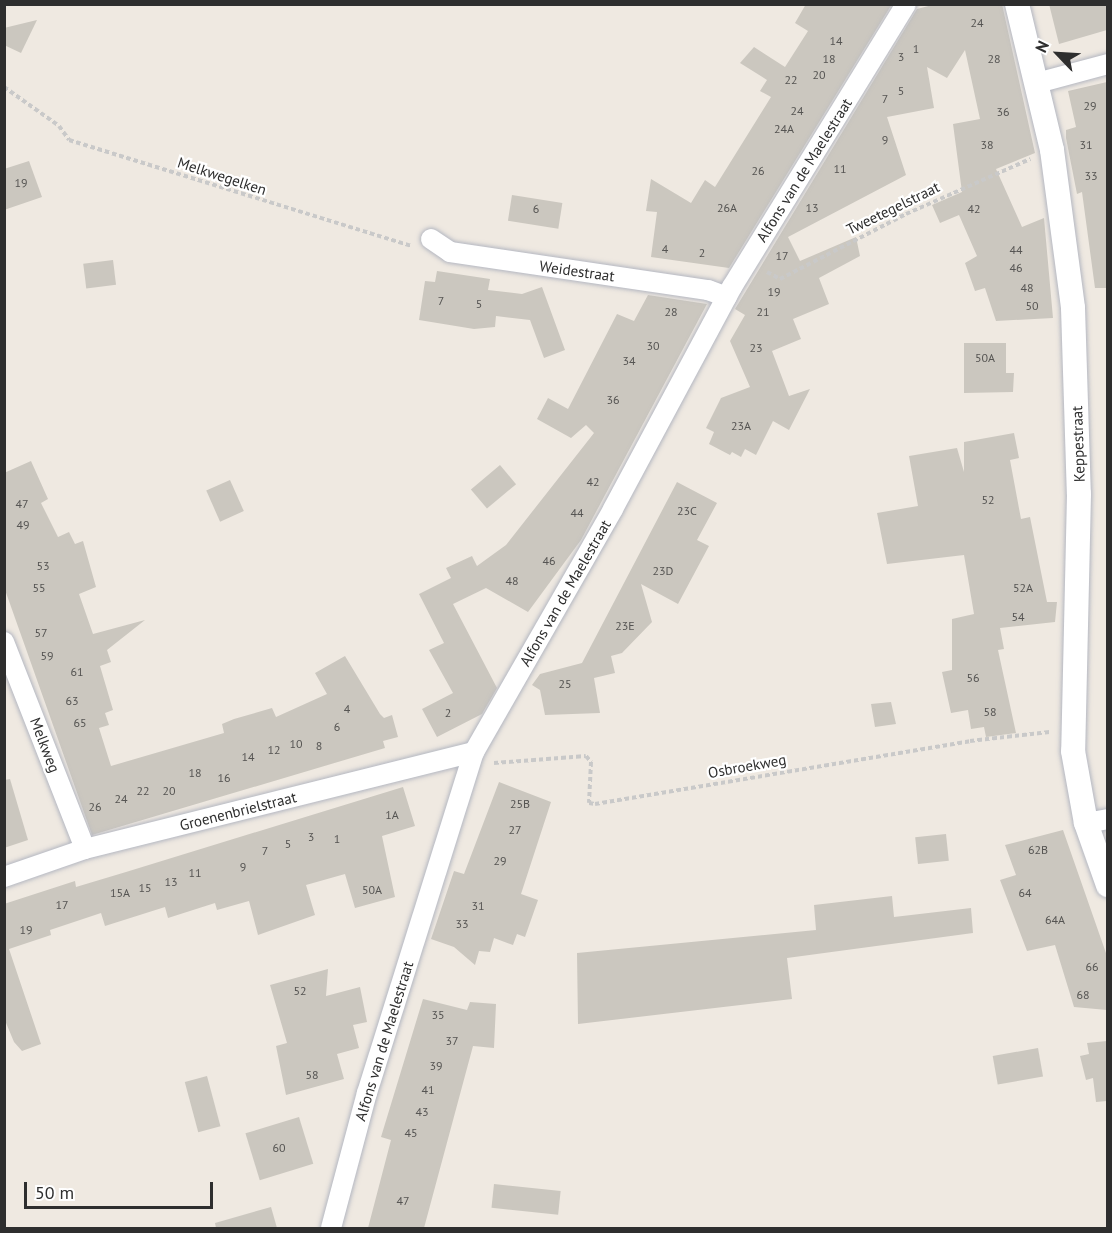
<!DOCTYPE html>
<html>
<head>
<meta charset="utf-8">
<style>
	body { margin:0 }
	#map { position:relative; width:1112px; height:1233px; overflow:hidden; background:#efe9e1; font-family:"PT Sans",sans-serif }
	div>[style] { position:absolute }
	.building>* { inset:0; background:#cbc7bf; transform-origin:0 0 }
	.path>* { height:4px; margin-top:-2px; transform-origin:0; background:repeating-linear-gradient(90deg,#c9c9c9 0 4.5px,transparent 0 7.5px) }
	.roads { filter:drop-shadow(0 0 2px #b4b7c1) drop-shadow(0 0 2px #b4b7c1) }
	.minor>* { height:20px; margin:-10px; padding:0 10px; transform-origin:10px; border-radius:10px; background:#fff }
	.tertiary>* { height:24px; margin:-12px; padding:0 12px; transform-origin:12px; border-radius:12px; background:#fff }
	span { translate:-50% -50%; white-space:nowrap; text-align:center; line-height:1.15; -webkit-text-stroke:4.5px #fff; paint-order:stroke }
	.number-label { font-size:12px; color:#555452 }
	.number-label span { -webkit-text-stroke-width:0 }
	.street-label { font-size:15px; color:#2e2e2e }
	.frame { position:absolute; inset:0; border:6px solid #2e2e2e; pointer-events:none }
	.north { position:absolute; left:1028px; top:24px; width:60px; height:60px; -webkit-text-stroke:4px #fff; paint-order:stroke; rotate:295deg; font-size:16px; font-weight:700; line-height:24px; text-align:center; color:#2e2e2e }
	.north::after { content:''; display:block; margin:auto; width:21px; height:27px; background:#2e2e2e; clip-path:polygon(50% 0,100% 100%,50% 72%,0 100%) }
	.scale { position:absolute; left:24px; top:1182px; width:189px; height:27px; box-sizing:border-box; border:3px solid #2e2e2e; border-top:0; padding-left:8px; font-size:18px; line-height:21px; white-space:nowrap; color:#2e2e2e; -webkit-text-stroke:4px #fff; paint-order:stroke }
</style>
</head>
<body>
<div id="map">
	<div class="building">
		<i style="clip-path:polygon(806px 4px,892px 4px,729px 268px,651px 257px,657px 212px,646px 211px,651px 179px,691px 203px,705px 180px,715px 187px,771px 97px,760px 91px,767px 80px,740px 63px,754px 47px,785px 67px,808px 31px,795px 23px)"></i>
		<i style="clip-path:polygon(936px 4px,1002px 4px,1035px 153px,996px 169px,1022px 227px,1044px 218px,1053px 318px,996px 321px,985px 288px,975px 291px,965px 263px,977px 256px,959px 215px,940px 223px,932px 205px,962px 192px,953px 124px,980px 119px,965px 50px,947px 78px,927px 67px,934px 108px,887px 117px,906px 175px,788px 237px,800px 261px,856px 237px,860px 256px,819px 278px,829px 304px,793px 319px,801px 339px,772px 351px,789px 396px,810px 389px,789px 430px,773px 421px,756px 455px,745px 449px,741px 457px,732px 452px,730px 455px,709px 444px,714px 432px,706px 428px,721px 398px,750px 387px,730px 341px,745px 315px,735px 309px,917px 9px)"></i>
		<i style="clip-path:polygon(1049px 4px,1107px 4px,1107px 30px,1059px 44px)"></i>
		<i style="clip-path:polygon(37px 20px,21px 53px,4px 45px,4px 28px)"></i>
		<i style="clip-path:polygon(1107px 82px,1107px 288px,1095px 288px,1082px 192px,1077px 194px,1066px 138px,1066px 130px,1076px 127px,1068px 91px)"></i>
		<i style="clip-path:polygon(29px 161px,42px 197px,4px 210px,4px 169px)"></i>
		<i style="left:512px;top:195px;width:51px;height:26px;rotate:9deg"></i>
		<i style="left:113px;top:260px;width:25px;height:30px;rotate:83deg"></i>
		<i style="clip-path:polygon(437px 271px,490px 279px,488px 290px,522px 294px,542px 287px,565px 350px,544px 358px,530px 320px,496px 316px,495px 327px,474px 329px,419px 320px,425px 281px,435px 282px)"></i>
		<i style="clip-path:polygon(648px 295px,707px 304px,581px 540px,528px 612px,486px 588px,453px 604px,497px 688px,482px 714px,437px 737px,422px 709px,453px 693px,429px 650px,444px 643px,419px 594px,451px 578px,446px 568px,472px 556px,477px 566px,506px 545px,594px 433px,586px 425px,571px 438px,537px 419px,548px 398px,568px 409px,617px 314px,634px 321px)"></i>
		<i style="clip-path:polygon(964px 343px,1006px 343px,1006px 373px,1014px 373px,1013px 392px,964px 393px)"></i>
		<i style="clip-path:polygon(1014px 433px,1019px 458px,1010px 460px,1021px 519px,1030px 517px,1047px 602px,1057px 602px,1055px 622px,1000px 628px,1004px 649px,998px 650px,1016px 733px,986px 737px,984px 727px,971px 729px,968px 710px,951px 713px,942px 672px,952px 670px,952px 619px,974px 614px,964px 555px,887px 564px,877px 513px,918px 506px,909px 456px,957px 448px,964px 472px,964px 442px)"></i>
		<i style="clip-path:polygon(31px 461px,48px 499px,41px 503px,58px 537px,69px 532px,75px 544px,83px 541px,96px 587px,79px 594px,93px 634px,145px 620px,107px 650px,111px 662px,100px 666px,113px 710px,105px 713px,109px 725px,99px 728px,111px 766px,224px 733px,222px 724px,234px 719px,272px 708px,276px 717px,327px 694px,315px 673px,345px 656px,380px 714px,384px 718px,392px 715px,398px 737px,383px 741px,385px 748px,92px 835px,4px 587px,4px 473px)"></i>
		<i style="left:500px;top:465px;width:25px;height:38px;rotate:50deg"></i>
		<i style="left:230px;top:480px;width:34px;height:26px;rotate:66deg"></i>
		<i style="clip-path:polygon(677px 482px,717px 503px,697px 540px,709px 546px,678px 604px,641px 584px,652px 622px,622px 653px,611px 656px,615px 673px,594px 678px,600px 713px,545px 715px,540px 690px,532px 685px,540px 674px,582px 663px)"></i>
		<i style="clip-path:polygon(891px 702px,896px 724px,875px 727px,871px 704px)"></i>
		<i style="clip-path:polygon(10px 779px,28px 840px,4px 848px,4px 780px)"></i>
		<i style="clip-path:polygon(499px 782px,551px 802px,521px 894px,538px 900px,525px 937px,517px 934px,513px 945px,494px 938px,490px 952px,479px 951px,475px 965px,454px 947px,431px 939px,454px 871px,464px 874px)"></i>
		<i style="clip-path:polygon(403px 787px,415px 826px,382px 836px,395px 897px,355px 908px,345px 874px,306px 885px,315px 915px,258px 935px,249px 901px,217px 910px,215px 903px,168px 918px,165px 907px,105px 926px,101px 913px,50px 930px,51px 935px,9px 949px,41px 1044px,22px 1051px,14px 1042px,4px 1018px,4px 904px,75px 881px,76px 887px,126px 872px)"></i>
		<i style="clip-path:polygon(1063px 830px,1107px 956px,1107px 1010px,1074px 1007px,1055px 945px,1027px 951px,1000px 880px,1016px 875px,1005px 845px)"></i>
		<i style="left:946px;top:834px;width:27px;height:31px;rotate:84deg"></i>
		<i style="clip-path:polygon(892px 896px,894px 917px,971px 908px,973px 933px,787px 958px,792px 999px,578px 1024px,577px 953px,816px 930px,814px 905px)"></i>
		<i style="clip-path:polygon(328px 969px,326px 996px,360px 987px,367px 1022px,353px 1025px,359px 1048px,337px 1054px,344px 1079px,286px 1095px,276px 1046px,287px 1043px,270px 985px)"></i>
		<i style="clip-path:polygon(423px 999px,467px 1010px,470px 1002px,496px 1004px,494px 1048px,473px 1046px,424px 1228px,368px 1228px,391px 1140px,381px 1137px)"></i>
		<i style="clip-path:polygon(1107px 1041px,1107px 1101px,1096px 1102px,1093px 1078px,1086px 1080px,1080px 1056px,1089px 1054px,1087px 1043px)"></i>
		<i style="left:1038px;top:1048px;width:29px;height:46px;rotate:80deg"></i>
		<i style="left:207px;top:1076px;width:52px;height:23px;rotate:75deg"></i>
		<i style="left:299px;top:1117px;width:49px;height:56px;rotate:73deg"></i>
		<i style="left:494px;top:1184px;width:67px;height:24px;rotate:6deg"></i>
		<i style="clip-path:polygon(271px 1207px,277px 1228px,216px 1228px,215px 1223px)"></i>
	</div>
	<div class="path">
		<i style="left:4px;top:87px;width:67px;rotate:35.3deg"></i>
		<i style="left:59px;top:126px;width:17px;rotate:54deg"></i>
		<i style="left:69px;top:140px;width:359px;rotate:17.2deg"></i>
		<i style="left:767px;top:272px;width:15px;rotate:28deg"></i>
		<i style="left:780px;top:279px;width:142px;rotate:-27.3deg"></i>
		<i style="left:906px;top:214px;width:136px;rotate:-23.9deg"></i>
		<i style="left:494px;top:763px;width:92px;rotate:-4.4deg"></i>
		<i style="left:586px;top:756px;width:8px;rotate:50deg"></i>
		<i style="left:591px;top:762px;width:41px;rotate:92.8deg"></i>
		<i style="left:589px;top:803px;width:6px;rotate:9deg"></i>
		<i style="left:595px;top:804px;width:380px;rotate:-9.5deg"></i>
		<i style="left:970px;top:741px;width:80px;rotate:-6.5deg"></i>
	</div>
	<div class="roads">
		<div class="minor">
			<i style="left:1037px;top:83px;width:73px;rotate:-15deg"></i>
			<i style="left:431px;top:239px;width:23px;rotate:34deg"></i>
			<i style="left:450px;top:252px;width:261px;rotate:8.4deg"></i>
			<i style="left:708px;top:290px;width:20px;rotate:20deg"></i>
			<i style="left:4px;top:642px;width:222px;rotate:68.6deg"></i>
			<i style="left:1086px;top:823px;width:22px;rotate:-10deg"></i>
			<i style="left:4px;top:877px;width:86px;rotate:-19.1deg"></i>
			<i style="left:85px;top:849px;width:401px;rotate:-14deg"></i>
			<i style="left:331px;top:1228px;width:140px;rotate:-75.1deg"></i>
			<i style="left:367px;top:1093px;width:357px;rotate:-72.6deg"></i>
			<i style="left:474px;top:752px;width:280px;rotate:-60.2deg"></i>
			<i style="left:613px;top:509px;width:252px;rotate:-61.8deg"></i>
			<i style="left:732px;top:287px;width:332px;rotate:-58.4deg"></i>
		</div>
		<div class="tertiary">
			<i style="left:1017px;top:4px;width:150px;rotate:76.5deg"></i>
			<i style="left:1052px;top:150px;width:159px;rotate:82.4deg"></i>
			<i style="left:1073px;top:308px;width:186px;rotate:88.2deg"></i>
			<i style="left:1079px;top:494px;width:257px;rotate:91.3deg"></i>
			<i style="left:1073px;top:751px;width:73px;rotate:79.8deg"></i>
			<i style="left:1086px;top:823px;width:66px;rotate:70.5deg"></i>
		</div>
	</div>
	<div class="number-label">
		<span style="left:977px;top:23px">24</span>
		<span style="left:836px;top:41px">14</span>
		<span style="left:916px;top:49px">1</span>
		<span style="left:901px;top:57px">3</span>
		<span style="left:829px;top:59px">18</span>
		<span style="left:994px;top:59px">28</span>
		<span style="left:819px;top:75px">20</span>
		<span style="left:791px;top:80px">22</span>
		<span style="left:901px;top:91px">5</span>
		<span style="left:885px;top:99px">7</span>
		<span style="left:1090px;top:106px">29</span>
		<span style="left:797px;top:111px">24</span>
		<span style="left:1003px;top:112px">36</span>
		<span style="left:784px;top:129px">24A</span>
		<span style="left:885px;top:140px">9</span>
		<span style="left:987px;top:145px">38</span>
		<span style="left:1086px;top:145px">31</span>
		<span style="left:840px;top:169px">11</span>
		<span style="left:758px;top:171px">26</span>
		<span style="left:1091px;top:176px">33</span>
		<span style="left:21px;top:183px">19</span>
		<span style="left:727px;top:208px">26A</span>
		<span style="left:812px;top:208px">13</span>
		<span style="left:536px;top:209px">6</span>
		<span style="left:974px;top:209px">42</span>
		<span style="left:665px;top:249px">4</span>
		<span style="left:1016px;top:250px">44</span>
		<span style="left:702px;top:253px">2</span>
		<span style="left:782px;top:256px">17</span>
		<span style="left:1016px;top:268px">46</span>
		<span style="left:1027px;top:288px">48</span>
		<span style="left:774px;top:292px">19</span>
		<span style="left:441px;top:301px">7</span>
		<span style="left:479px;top:304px">5</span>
		<span style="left:1032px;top:306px">50</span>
		<span style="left:671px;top:312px">28</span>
		<span style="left:763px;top:312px">21</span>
		<span style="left:653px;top:346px">30</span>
		<span style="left:756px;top:348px">23</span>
		<span style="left:985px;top:358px">50A</span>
		<span style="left:629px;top:361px">34</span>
		<span style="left:613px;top:400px">36</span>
		<span style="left:741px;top:426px">23A</span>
		<span style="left:593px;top:482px">42</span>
		<span style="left:988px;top:500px">52</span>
		<span style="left:22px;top:504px">47</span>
		<span style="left:687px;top:511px">23C</span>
		<span style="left:577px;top:513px">44</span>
		<span style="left:23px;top:525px">49</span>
		<span style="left:549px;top:561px">46</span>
		<span style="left:43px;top:566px">53</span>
		<span style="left:663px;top:571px">23D</span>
		<span style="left:512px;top:581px">48</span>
		<span style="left:39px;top:588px">55</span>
		<span style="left:1023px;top:588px">52A</span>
		<span style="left:1018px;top:617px">54</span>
		<span style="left:625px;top:626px">23E</span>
		<span style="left:41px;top:633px">57</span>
		<span style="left:47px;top:656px">59</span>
		<span style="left:77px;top:672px">61</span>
		<span style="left:973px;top:678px">56</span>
		<span style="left:565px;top:684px">25</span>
		<span style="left:72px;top:701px">63</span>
		<span style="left:347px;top:709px">4</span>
		<span style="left:990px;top:712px">58</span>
		<span style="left:448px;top:713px">2</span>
		<span style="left:80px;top:723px">65</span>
		<span style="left:337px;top:727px">6</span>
		<span style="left:296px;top:744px">10</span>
		<span style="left:319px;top:746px">8</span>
		<span style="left:274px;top:750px">12</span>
		<span style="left:248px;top:757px">14</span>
		<span style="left:195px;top:773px">18</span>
		<span style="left:224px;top:778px">16</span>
		<span style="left:143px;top:791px">22</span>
		<span style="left:169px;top:791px">20</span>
		<span style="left:121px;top:799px">24</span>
		<span style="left:520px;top:804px">25B</span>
		<span style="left:95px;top:807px">26</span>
		<span style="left:392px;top:815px">1A</span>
		<span style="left:515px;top:830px">27</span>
		<span style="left:311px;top:837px">3</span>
		<span style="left:337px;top:839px">1</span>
		<span style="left:288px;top:844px">5</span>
		<span style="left:1038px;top:850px">62B</span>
		<span style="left:265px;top:851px">7</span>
		<span style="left:500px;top:861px">29</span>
		<span style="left:243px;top:867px">9</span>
		<span style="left:195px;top:873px">11</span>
		<span style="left:171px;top:882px">13</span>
		<span style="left:145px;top:888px">15</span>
		<span style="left:372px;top:890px">50A</span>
		<span style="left:120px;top:893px">15A</span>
		<span style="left:1025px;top:893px">64</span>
		<span style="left:62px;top:905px">17</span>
		<span style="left:478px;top:906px">31</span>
		<span style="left:1055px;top:920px">64A</span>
		<span style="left:462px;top:924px">33</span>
		<span style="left:26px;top:930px">19</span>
		<span style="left:1092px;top:967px">66</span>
		<span style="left:300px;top:991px">52</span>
		<span style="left:1083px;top:995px">68</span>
		<span style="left:438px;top:1015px">35</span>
		<span style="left:452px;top:1041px">37</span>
		<span style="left:436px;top:1066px">39</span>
		<span style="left:312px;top:1075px">58</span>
		<span style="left:428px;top:1090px">41</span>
		<span style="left:422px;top:1112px">43</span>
		<span style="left:411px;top:1133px">45</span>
		<span style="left:279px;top:1148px">60</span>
		<span style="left:403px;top:1201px">47</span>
	</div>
	<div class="street-label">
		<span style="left:804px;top:170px;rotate:-58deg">Alfons van de Maelestraat</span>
		<span style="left:222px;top:176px;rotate:18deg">Melkwegelken</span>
		<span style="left:893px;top:208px;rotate:-26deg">Tweetegelstraat</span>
		<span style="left:577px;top:271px;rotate:8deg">Weidestraat</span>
		<span style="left:1078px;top:444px;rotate:-92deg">Keppestraat</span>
		<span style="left:565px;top:593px;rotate:-60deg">Alfons van de Maelestraat</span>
		<span style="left:45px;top:745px;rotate:69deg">Melkweg</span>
		<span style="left:747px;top:766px;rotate:-10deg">Osbroekweg</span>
		<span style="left:238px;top:811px;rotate:-14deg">Groenenbrielstraat</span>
		<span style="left:384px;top:1041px;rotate:-73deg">Alfons van de Maelestraat</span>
	</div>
	<div class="frame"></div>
	<div class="north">N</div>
	<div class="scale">50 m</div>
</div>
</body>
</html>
